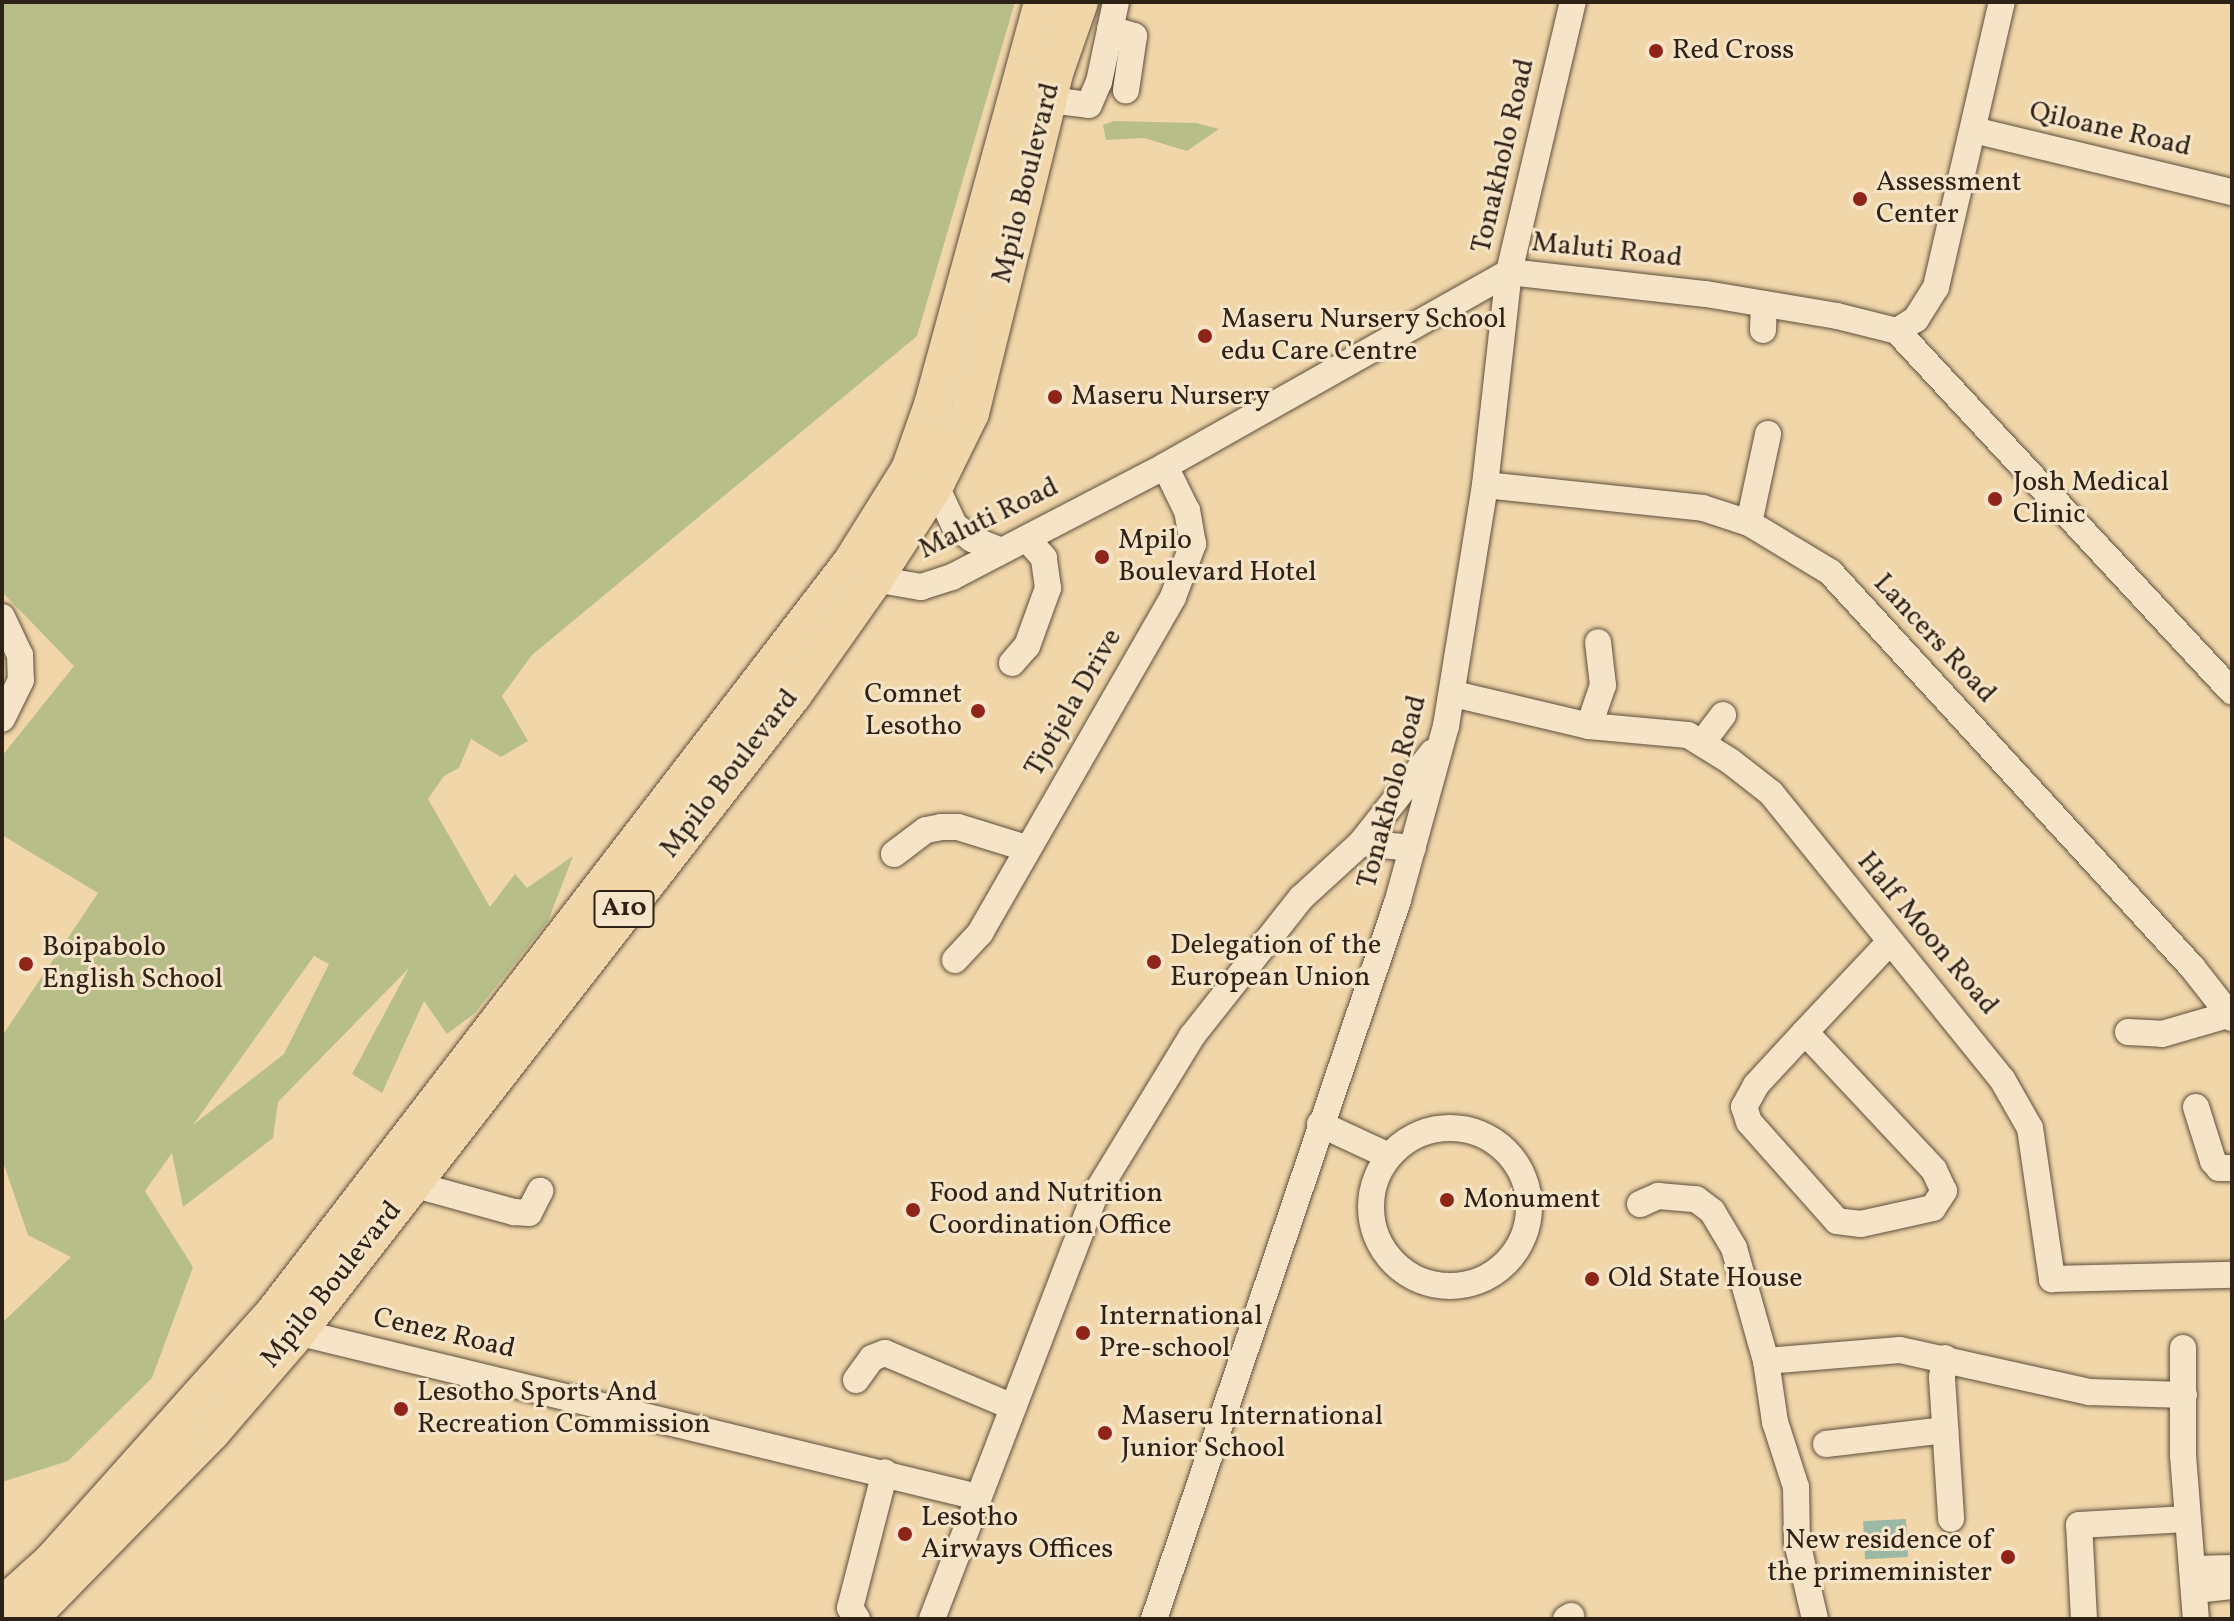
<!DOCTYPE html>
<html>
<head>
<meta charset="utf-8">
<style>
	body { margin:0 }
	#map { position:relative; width:2234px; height:1621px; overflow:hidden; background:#f0d6a9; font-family:Vollkorn,serif }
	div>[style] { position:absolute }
	.green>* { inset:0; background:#b8be89 }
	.water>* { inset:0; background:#9bb9a5; transform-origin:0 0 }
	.roads { filter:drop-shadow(0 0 2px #5e4f3c) drop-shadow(0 0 2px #5e4f3c) }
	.minor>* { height:26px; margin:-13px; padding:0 13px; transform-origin:13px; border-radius:13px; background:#f5e4c7 }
	.minor>.ring { margin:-13px; padding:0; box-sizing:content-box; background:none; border:26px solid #f5e4c7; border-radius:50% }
	.highway>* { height:38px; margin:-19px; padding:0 19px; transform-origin:19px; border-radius:19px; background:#f0d6a9 }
	.dots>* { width:22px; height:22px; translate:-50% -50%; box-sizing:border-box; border:4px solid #f5e4c7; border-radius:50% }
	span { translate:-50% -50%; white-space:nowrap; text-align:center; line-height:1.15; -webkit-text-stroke:6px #f5e4c7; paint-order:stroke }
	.shield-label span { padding:2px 6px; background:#f5e4c7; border:2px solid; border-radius:6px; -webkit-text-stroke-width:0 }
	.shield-label { font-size:26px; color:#2e2217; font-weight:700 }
	.poi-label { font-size:28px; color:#2e2217 }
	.left { translate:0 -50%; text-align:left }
	.right { translate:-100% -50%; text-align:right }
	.street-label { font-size:28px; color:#2e2217 }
	.frame { position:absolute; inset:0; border:4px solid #2e2217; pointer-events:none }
</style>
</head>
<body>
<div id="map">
	<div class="green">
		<i style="clip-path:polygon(evenodd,2px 2px,1015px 2px,917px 336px,532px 655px,502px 696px,528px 741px,501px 757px,471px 739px,459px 768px,444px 776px,428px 799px,490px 907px,515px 874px,527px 888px,573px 856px,548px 921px,475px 1013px,447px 1034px,424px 1001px,382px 1093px,352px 1074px,409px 968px,278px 1102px,273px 1138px,183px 1207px,172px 1153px,145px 1191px,193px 1267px,152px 1378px,68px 1461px,2px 1482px,2px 1323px,71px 1257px,28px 1235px,2px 1159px,2px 1036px,98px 893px,2px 835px,2px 756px,74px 666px,2px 592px,2px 2px,314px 956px,329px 964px,284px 1054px,193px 1125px,314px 956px)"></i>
		<i style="clip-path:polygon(1114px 121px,1196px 123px,1219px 129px,1187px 151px,1144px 138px,1106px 140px,1103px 125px)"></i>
	</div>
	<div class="water">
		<i style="left:1906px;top:1519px;width:38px;height:43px;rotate:87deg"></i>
	</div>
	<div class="roads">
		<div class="minor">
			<i style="left:1110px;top:29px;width:25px;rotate:16deg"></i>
			<i style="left:1134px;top:36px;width:55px;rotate:98.4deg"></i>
			<i style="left:1033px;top:98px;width:56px;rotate:7.1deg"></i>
			<i style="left:1089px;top:105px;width:25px;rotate:-67deg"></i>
			<i style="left:1099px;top:82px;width:82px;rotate:-78deg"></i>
			<i style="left:1973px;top:130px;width:266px;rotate:13.5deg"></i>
			<i style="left:1763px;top:330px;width:26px;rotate:-88deg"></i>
			<i style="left:1897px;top:331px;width:22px;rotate:-32deg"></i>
			<i style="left:1916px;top:319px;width:38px;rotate:-58deg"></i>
			<i style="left:1936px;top:287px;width:293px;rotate:-77deg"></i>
			<i style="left:935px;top:484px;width:45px;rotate:65.1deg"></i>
			<i style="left:954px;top:525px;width:23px;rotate:38deg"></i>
			<i style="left:972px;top:539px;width:32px;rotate:22deg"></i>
			<i style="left:1485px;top:485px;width:219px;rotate:6deg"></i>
			<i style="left:1703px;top:508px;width:48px;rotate:18.1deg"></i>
			<i style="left:1749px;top:523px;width:95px;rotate:31.2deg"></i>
			<i style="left:1830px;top:572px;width:536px;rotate:47.5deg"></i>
			<i style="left:2192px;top:967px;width:65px;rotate:51.9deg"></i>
			<i style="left:1749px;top:523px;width:91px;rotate:-77.9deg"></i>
			<i style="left:861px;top:571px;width:15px;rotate:32deg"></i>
			<i style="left:874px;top:579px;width:48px;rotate:9.7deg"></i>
			<i style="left:921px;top:587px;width:33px;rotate:-18deg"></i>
			<i style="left:952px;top:577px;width:240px;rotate:-27.5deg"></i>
			<i style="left:1165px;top:466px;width:395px;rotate:-29.4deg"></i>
			<i style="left:1509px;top:272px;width:198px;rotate:6.4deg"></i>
			<i style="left:1706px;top:294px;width:133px;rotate:9.5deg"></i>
			<i style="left:1837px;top:316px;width:62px;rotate:14deg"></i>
			<i style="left:1897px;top:331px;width:492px;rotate:47.1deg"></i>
			<i style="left:2px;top:617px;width:42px;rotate:64.7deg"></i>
			<i style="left:20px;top:655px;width:25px;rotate:88deg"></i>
			<i style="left:21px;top:680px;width:43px;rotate:116deg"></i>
			<i style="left:1012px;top:663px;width:23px;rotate:-49deg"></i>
			<i style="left:1027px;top:646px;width:62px;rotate:-70.1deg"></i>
			<i style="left:1048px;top:588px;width:30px;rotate:-98deg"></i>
			<i style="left:1044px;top:558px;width:25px;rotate:-132deg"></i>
			<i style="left:1454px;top:694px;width:139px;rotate:13.3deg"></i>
			<i style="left:1589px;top:726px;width:99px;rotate:5.2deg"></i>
			<i style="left:1688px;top:735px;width:49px;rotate:31.8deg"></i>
			<i style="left:1730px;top:761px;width:52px;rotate:38deg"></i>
			<i style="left:1771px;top:793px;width:368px;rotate:51.1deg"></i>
			<i style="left:2002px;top:1079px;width:56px;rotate:60.3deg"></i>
			<i style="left:2030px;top:1128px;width:153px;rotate:81.7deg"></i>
			<i style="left:2052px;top:1279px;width:180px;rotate:-1.3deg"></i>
			<i style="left:1589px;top:726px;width:43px;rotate:-71.1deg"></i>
			<i style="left:1603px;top:685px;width:43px;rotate:-96.6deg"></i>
			<i style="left:1702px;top:743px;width:35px;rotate:-53deg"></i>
			<i style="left:1361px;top:843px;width:52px;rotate:5.5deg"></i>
			<i style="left:894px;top:854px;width:40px;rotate:-37deg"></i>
			<i style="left:926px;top:830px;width:15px;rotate:-11deg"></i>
			<i style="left:941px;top:827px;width:17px"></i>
			<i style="left:958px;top:827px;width:71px;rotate:17.2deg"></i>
			<i style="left:955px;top:960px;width:37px;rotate:-47deg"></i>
			<i style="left:980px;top:933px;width:387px;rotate:-60.1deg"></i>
			<i style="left:1173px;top:597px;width:57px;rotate:-69.3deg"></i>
			<i style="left:1193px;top:544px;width:34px;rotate:-100deg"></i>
			<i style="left:1187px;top:511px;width:50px;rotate:-116.1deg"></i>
			<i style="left:1805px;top:1032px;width:189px;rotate:46.9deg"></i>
			<i style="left:1934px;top:1170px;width:23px;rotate:65deg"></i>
			<i style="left:1944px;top:1191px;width:20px;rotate:123deg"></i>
			<i style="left:1933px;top:1208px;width:74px;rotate:167.5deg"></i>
			<i style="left:1861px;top:1224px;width:24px;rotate:-173deg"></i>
			<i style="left:1837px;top:1221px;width:132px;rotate:-131.6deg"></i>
			<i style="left:1749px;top:1122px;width:16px;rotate:-108deg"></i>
			<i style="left:1744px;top:1107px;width:25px;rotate:-61deg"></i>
			<i style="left:1756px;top:1085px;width:72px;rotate:-47.2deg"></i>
			<i style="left:1805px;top:1032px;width:121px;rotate:-46.7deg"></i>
			<i style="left:2128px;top:1032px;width:34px;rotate:3deg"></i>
			<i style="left:2162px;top:1034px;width:72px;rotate:-16.2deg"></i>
			<i style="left:2196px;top:1107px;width:57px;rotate:72.5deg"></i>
			<i style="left:2213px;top:1161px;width:9px;rotate:49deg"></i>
			<i style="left:2219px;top:1168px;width:13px"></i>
			<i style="left:1320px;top:1124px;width:76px;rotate:24.9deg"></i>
			<i class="ring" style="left:1371px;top:1128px;width:132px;height:132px"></i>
			<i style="left:401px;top:1174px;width:15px;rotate:42deg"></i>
			<i style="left:412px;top:1184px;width:106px;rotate:15.4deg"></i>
			<i style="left:514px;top:1212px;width:15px;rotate:4deg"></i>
			<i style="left:529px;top:1213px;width:25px;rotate:-63deg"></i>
			<i style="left:1640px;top:1204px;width:20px;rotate:-24deg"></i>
			<i style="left:1658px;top:1196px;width:38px;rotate:5deg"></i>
			<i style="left:1696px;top:1199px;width:20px;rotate:37deg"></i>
			<i style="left:1712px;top:1211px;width:43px;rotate:59.3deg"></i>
			<i style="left:1734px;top:1248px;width:117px;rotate:74.2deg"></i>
			<i style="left:1766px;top:1361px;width:62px;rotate:81.6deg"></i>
			<i style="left:1775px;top:1422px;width:68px;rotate:72.1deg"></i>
			<i style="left:1796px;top:1487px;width:55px;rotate:89deg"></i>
			<i style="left:1797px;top:1542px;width:79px;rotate:76.8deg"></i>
			<i style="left:284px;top:1323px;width:16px;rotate:35deg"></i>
			<i style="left:297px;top:1332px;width:701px;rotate:13.62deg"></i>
			<i style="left:2183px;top:1348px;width:107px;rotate:90deg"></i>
			<i style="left:2183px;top:1455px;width:165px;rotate:85.5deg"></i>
			<i style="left:1945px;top:1358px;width:20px;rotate:99deg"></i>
			<i style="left:1942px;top:1378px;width:141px;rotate:86.3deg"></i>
			<i style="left:1766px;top:1361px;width:134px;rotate:-4.7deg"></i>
			<i style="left:1900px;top:1350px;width:195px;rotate:12.5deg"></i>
			<i style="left:2090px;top:1392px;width:94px;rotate:1.8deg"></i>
			<i style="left:856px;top:1380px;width:27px;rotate:-54deg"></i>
			<i style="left:872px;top:1358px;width:14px;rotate:-21deg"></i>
			<i style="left:885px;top:1353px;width:139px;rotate:22.9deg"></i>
			<i style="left:1826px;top:1444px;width:120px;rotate:-6.7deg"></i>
			<i style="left:2192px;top:1569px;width:40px;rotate:-1.4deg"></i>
			<i style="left:2195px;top:1590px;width:37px;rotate:-6deg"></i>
			<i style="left:857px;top:1619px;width:13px;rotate:-122deg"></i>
			<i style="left:850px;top:1608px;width:140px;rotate:-75.6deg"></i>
			<i style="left:932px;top:1619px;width:454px;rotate:-69deg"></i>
			<i style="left:1095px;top:1195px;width:186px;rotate:-58.6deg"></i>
			<i style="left:1192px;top:1036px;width:176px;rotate:-51.7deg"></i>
			<i style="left:1301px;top:898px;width:81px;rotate:-42.5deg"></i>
			<i style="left:1361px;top:843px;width:115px;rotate:-51.7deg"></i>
			<i style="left:1154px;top:1619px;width:759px;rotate:-71.25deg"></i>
			<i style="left:1398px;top:900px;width:180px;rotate:-74.6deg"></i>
			<i style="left:1446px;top:726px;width:244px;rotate:-80.8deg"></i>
			<i style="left:1485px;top:485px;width:214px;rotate:-83.6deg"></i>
			<i style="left:1509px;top:272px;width:277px;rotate:-76.7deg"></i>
			<i style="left:1566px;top:1619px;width:6px;rotate:-31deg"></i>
			<i style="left:2084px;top:1619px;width:94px;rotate:-93deg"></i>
			<i style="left:2079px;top:1525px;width:108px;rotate:-3.2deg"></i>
		</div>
		<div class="highway">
			<i style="left:2px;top:1607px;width:67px;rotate:-42deg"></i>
			<i style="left:52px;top:1562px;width:331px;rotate:-48.2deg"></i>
			<i style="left:273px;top:1315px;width:948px;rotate:-52.42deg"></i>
			<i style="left:851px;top:564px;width:111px;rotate:-57.9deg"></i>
			<i style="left:910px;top:470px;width:69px;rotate:-70.5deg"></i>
			<i style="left:933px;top:405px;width:418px;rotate:-74.7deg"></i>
			<i style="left:28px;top:1619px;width:262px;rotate:-45.6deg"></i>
			<i style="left:211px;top:1432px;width:132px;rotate:-49.3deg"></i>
			<i style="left:297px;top:1332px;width:808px;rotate:-52.14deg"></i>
			<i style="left:793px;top:694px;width:141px;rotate:-54.8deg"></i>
			<i style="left:874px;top:579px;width:113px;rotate:-57.3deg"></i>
			<i style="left:935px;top:484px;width:79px;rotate:-63.8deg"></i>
			<i style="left:970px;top:413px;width:353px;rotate:-76.1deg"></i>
			<i style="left:1055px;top:70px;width:72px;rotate:-70.6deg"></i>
		</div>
	</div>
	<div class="dots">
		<i style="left:1656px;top:51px;background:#8f2418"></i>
		<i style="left:1860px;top:199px;background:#8f2418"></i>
		<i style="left:1205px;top:336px;background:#8f2418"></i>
		<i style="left:1055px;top:397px;background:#8f2418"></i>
		<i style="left:1995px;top:499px;background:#8f2418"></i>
		<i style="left:1102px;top:557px;background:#8f2418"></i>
		<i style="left:978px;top:711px;background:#8f2418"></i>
		<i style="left:1154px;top:962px;background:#8f2418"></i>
		<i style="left:26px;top:964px;background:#8f2418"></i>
		<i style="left:1447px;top:1200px;background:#8f2418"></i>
		<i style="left:913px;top:1210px;background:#8f2418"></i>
		<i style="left:1592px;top:1279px;background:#8f2418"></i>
		<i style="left:1083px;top:1333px;background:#8f2418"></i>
		<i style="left:401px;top:1409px;background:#8f2418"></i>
		<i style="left:1105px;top:1433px;background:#8f2418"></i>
		<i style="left:905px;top:1534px;background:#8f2418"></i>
		<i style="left:2008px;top:1557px;background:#8f2418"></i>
	</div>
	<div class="shield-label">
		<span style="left:624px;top:909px">A10</span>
	</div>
	<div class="poi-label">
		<span class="left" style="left:1672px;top:51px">Red Cross</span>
		<span class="left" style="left:1876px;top:199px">Assessment<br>Center</span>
		<span class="left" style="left:1221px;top:336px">Maseru Nursery School<br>edu Care Centre</span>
		<span class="left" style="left:1071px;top:397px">Maseru Nursery</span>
		<span class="left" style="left:2013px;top:499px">Josh Medical<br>Clinic</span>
		<span class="left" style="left:1118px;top:557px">Mpilo<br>Boulevard Hotel</span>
		<span class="right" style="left:962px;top:711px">Comnet<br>Lesotho</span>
		<span class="left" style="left:1170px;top:962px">Delegation of the<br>European Union</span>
		<span class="left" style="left:42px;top:964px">Boipabolo<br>English School</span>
		<span class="left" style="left:929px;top:1210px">Food and Nutrition<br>Coordination Office</span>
		<span class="left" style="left:1463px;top:1200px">Monument</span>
		<span class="left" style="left:1608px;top:1279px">Old State House</span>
		<span class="left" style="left:1099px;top:1333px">International<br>Pre-school</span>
		<span class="left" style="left:417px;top:1409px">Lesotho Sports And<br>Recreation Commission</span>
		<span class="left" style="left:1121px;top:1433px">Maseru International<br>Junior School</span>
		<span class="left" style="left:921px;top:1534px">Lesotho<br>Airways Offices</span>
		<span class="right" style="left:1992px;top:1557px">New residence of<br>the primeminister</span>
	</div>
	<div class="street-label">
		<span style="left:2110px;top:130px;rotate:13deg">Qiloane Road</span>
		<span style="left:1504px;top:156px;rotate:-77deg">Tonakholo Road</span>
		<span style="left:1027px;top:183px;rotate:-76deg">Mpilo Boulevard</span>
		<span style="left:1607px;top:251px;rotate:6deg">Maluti Road</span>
		<span style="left:989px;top:519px;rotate:-26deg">Maluti Road</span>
		<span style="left:1934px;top:639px;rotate:47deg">Lancers Road</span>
		<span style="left:1074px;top:703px;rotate:-60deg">Tjotjela Drive</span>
		<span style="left:730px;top:774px;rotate:-52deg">Mpilo Boulevard</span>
		<span style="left:1393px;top:792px;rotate:-75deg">Tonakholo Road</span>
		<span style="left:1927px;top:934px;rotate:50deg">Half Moon Road</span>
		<span style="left:332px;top:1285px;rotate:-51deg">Mpilo Boulevard</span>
		<span style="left:444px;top:1334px;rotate:13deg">Cenez Road</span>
	</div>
	<div class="frame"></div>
</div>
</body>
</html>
